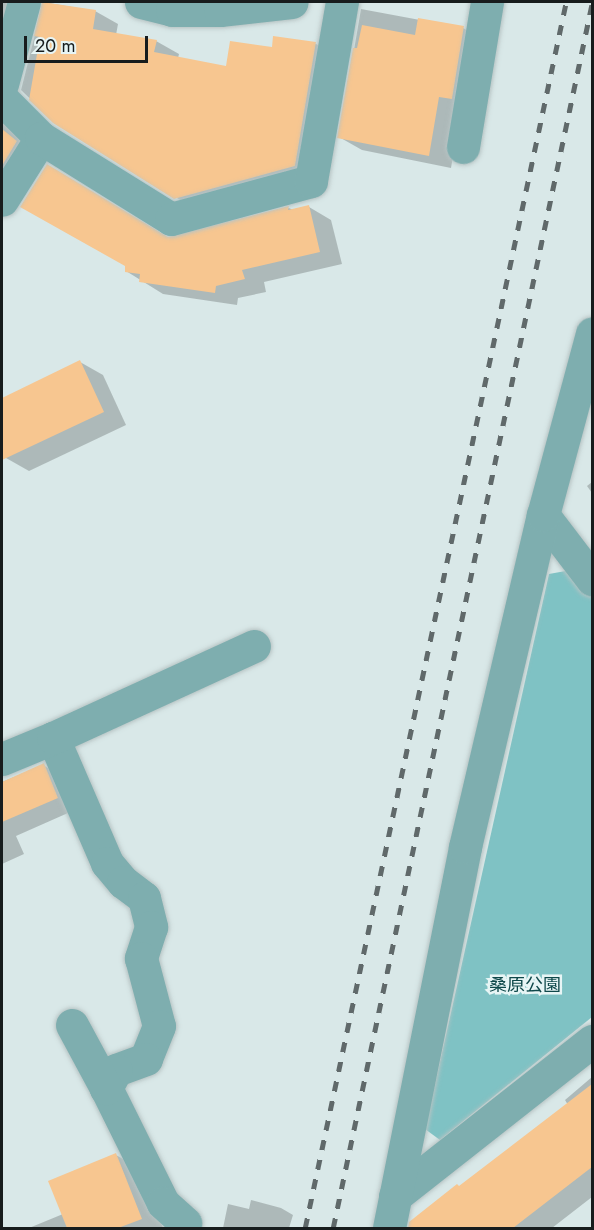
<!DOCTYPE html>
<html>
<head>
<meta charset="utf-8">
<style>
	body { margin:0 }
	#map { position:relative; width:594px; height:1230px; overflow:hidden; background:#d9e8e8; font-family:Jost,"Noto Sans JP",sans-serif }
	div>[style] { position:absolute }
	.green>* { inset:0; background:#7fc2c4 }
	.shadow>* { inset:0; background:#0003 }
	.building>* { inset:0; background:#f7c690 }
	.roads { filter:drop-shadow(0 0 2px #b6c3c3) drop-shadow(0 0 2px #b6c3c3) }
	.street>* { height:33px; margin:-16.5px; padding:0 16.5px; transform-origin:16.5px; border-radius:16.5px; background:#7eaeaf }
	.rail>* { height:4.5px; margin-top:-2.25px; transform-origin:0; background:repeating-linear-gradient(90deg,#60696a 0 10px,transparent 0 20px) }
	span { translate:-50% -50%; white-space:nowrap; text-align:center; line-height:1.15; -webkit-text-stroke:5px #e7f5f5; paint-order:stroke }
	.park-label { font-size:18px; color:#0e484a }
	.frame { position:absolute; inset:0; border:3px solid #171c1d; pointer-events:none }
	.scale { position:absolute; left:24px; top:36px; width:124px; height:27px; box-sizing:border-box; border:3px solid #171c1d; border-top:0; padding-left:8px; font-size:18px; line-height:21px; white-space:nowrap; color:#171c1d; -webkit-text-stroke:4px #e7f5f5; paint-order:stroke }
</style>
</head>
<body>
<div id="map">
	<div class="green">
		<i style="clip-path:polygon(571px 570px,592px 597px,592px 1017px,440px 1140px,425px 1129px,549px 574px)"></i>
	</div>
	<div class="shadow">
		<i style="clip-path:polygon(2px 2px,34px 2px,6px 93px,39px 155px,2px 170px)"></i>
		<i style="clip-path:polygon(43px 2px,95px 11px,118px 24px,116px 35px,156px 41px,179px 54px,178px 58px,227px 68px,273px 49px,316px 44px,338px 56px,317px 178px,198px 211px,54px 122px,21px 90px)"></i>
		<i style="clip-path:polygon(361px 9px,463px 28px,486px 41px,461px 109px,451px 168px,362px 150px,339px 137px)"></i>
		<i style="clip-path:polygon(309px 207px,331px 220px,342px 264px,264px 282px,266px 292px,238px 298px,237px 305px,163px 294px,126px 271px,168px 239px,289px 208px,293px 210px)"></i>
		<i style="clip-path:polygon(80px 362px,103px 375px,126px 425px,29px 471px,6px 458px,2px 448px,2px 400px)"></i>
		<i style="clip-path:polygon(592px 482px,592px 493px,587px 486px)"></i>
		<i style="clip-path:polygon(43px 765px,63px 777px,77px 809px,16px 836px,24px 854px,2px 864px,2px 782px)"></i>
		<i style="clip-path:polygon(592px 1077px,592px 1197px,552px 1228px,428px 1228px,419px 1217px,568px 1105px,565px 1100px)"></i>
		<i style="clip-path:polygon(116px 1155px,139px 1168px,163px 1228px,29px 1228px,63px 1214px)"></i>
		<i style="clip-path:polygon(251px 1200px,281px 1208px,293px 1215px,289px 1228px,223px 1228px,228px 1204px,249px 1209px)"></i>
	</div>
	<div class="building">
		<i style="clip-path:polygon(42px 2px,96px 10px,93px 29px,157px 40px,154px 52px,226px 66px,230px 41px,272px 47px,273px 36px,316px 42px,295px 166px,174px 199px,53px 123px,29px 100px,40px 37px,34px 36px)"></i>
		<i style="clip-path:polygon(418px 18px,464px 26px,452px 99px,439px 97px,429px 156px,337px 138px,353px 48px,357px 48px,362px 25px,415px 35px)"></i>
		<i style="clip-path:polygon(2px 129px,17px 141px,2px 166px)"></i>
		<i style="clip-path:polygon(47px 164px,168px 237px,289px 206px,288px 210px,309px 205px,320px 252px,242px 270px,245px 279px,216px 286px,215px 293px,139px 282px,140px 274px,125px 272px,125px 266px,20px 207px)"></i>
		<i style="clip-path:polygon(80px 360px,104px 412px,2px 460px,2px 398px)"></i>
		<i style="clip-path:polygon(44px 763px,58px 798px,2px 822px,2px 782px)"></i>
		<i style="clip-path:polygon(592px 1084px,592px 1167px,513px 1228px,408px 1228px,409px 1222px,457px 1184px,459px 1186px)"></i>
		<i style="clip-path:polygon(116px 1153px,142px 1219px,118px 1228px,67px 1228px,48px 1181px)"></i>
	</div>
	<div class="roads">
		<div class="street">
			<i style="left:141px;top:2px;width:32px;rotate:14deg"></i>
			<i style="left:172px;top:10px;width:48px"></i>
			<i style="left:220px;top:10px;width:72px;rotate:-6.3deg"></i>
			<i style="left:2px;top:84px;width:85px;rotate:-75deg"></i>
			<i style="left:2px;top:99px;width:55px;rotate:45deg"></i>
			<i style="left:41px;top:138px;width:73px;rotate:122.2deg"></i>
			<i style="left:41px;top:138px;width:153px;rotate:31.9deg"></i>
			<i style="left:171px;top:219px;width:145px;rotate:-15.2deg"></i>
			<i style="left:311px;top:181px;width:182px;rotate:-80.2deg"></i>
			<i style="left:463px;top:147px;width:147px;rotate:-80.6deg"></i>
			<i style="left:543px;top:515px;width:81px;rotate:52.6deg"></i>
			<i style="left:53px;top:738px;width:136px;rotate:66.6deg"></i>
			<i style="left:107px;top:863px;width:25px;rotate:50deg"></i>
			<i style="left:123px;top:882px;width:26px;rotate:37deg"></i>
			<i style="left:144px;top:898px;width:30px;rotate:76deg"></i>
			<i style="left:151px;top:927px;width:33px;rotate:108deg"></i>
			<i style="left:141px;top:958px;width:70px;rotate:75.2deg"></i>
			<i style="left:159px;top:1026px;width:35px;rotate:112deg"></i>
			<i style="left:146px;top:1059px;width:32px;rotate:160deg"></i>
			<i style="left:116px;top:1070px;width:21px;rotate:119deg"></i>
			<i style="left:106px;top:1088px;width:128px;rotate:63.6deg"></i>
			<i style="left:163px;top:1203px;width:30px;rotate:42deg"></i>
			<i style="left:2px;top:759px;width:55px;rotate:-22.4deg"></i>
			<i style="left:53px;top:738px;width:221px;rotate:-24.6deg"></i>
			<i style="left:72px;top:1025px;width:72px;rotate:61.6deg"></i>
			<i style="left:395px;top:1196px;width:251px;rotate:-38.2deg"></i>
			<i style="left:389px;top:1228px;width:389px;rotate:-78.7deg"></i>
			<i style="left:465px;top:847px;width:341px;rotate:-76.8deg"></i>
			<i style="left:543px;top:515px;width:188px;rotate:-74.9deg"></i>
		</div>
	</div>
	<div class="rail">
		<i style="left:305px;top:1228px;width:1253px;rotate:-77.98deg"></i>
		<i style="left:333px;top:1228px;width:1252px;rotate:-78.06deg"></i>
	</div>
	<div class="park-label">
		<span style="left:525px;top:985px">桑原公園</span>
	</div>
	<div class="frame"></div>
	<div class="scale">20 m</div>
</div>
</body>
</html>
